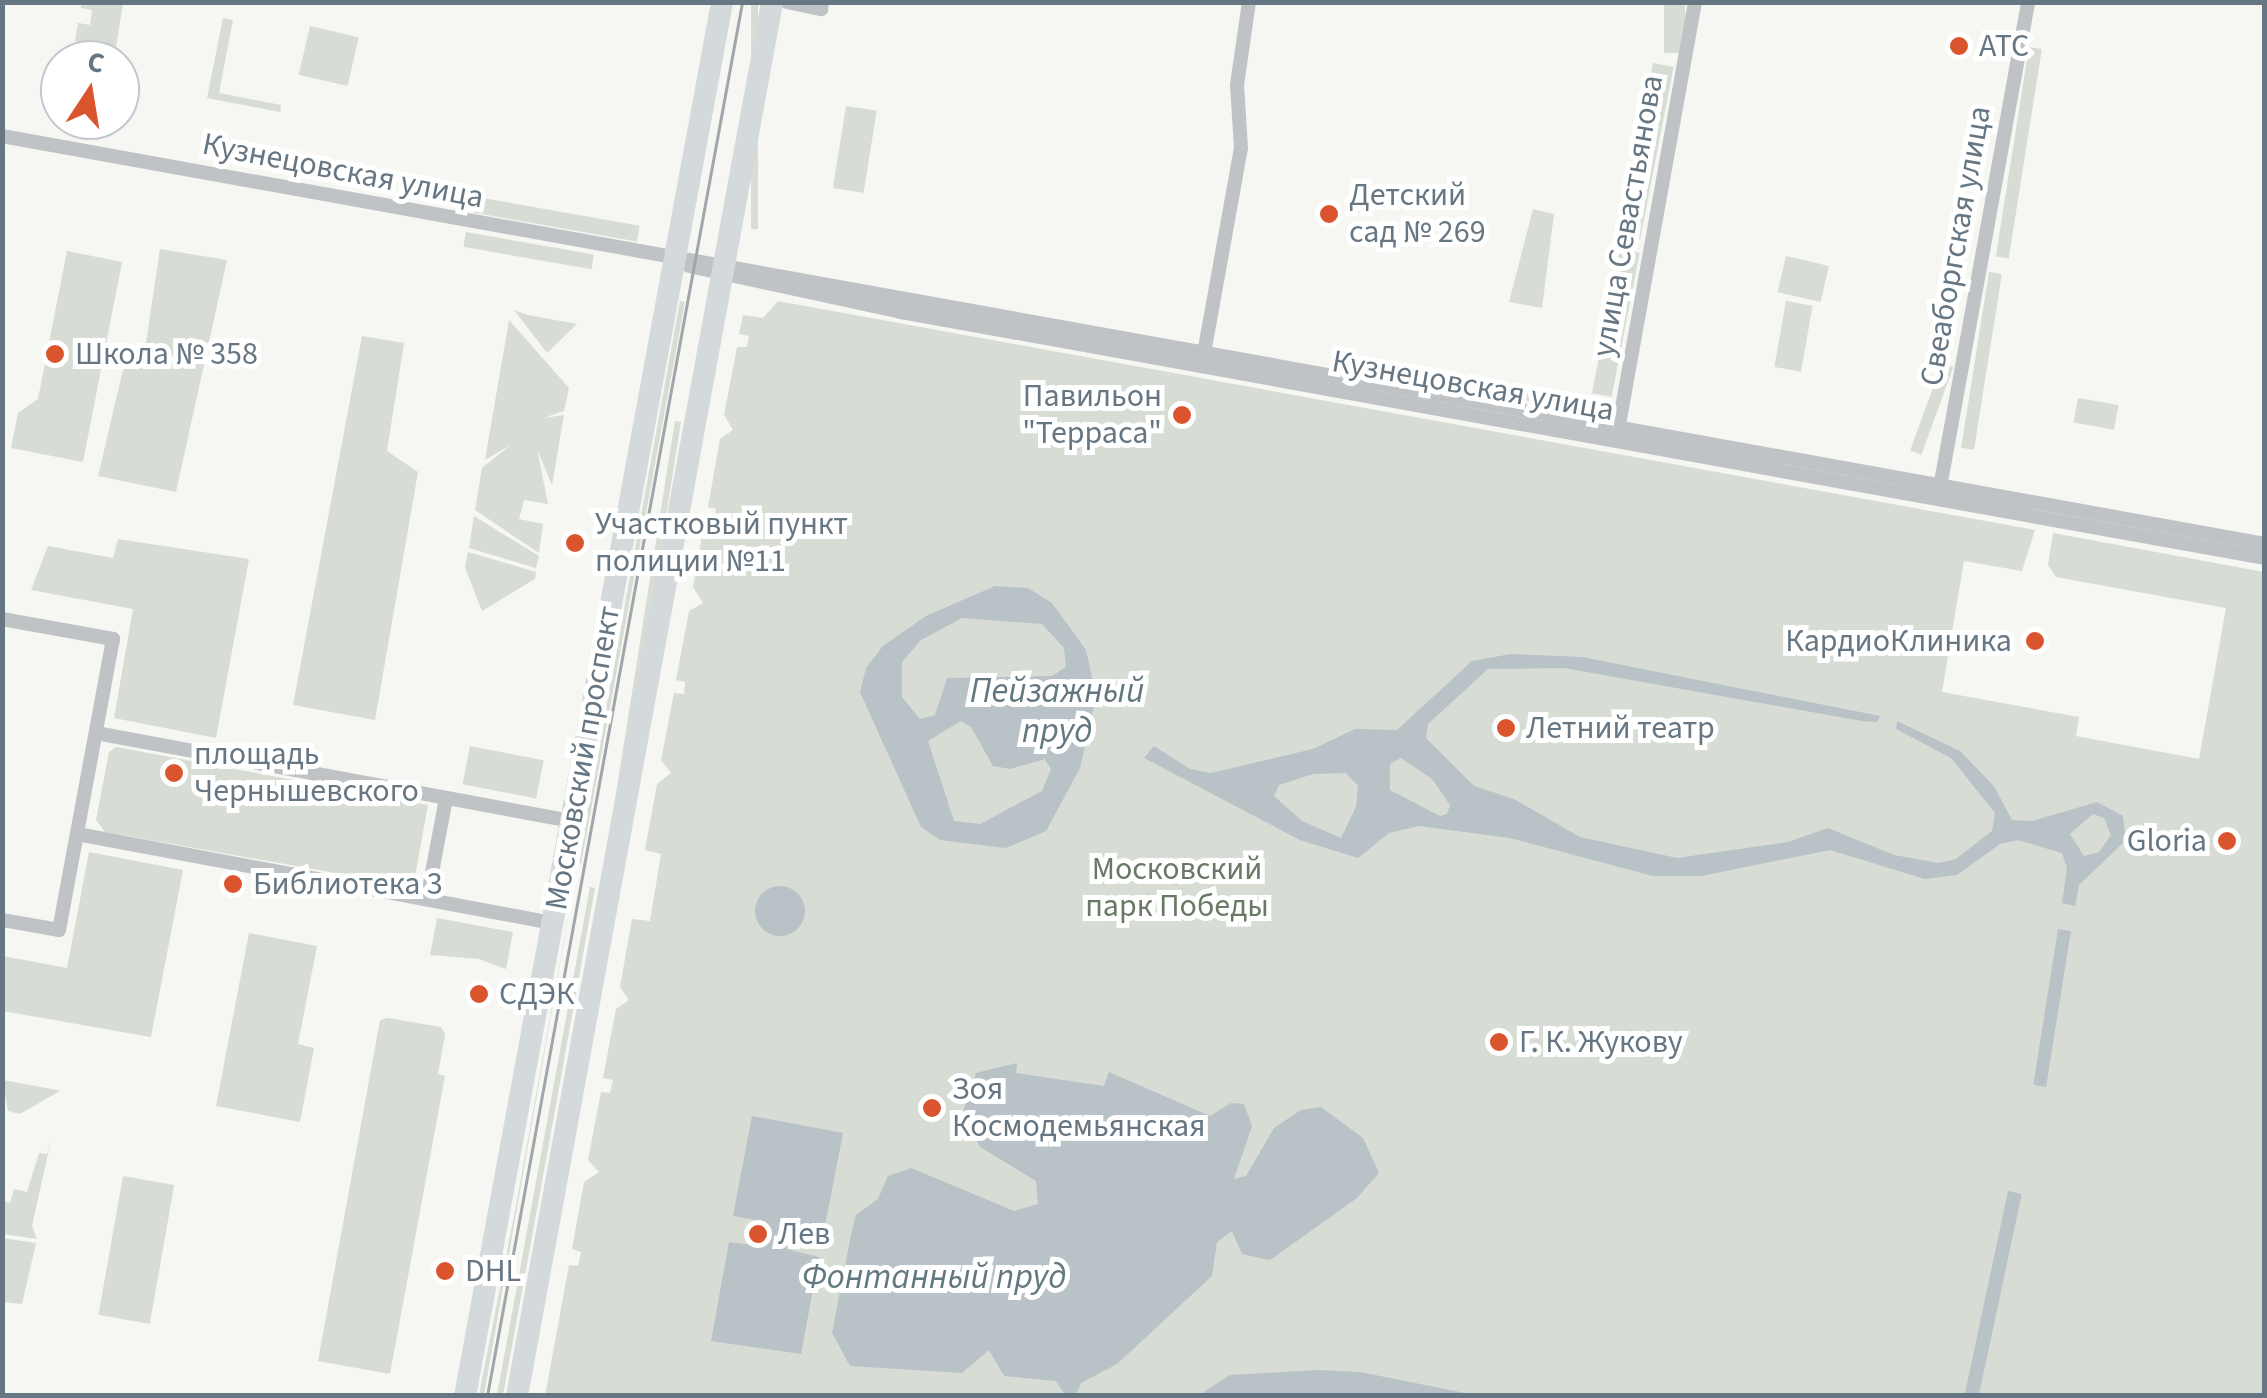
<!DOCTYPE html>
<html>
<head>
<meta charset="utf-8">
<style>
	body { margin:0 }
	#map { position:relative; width:2267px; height:1398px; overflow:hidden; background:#f6f6f2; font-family:"Source Sans 3",sans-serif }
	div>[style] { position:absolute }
	.green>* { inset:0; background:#d7dcd4; transform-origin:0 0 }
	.water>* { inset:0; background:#b8c2c7; transform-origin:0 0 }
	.round { border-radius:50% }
	.minor>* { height:14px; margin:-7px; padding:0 7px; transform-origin:7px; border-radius:7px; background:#bfc3c6 }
	.primary>* { height:22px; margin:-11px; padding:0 11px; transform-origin:11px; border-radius:11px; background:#d4d9dc }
	.tram>* { height:2.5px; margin:-1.25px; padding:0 1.25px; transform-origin:1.25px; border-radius:1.25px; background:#a0a7ab }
	.dots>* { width:28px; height:28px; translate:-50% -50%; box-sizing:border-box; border:5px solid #fff; border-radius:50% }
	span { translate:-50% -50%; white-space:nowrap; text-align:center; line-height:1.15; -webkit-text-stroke:10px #fff; paint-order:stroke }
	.poi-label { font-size:32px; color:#667682 }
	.left { translate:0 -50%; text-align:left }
	.right { translate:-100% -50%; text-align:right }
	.street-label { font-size:32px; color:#667682 }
	.park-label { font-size:32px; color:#697965 }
	.water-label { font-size:35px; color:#62777f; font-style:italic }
	.frame { position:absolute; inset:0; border:5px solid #667682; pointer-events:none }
	.north { position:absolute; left:40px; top:40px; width:100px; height:100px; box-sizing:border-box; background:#fff; border:2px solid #c2c8cd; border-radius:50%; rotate:12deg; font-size:28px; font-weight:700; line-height:40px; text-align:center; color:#667682 }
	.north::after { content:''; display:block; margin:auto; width:35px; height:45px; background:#da552e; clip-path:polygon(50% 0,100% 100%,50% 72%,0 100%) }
</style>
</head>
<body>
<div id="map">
	<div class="green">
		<i style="clip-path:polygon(82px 2px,123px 3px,116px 48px,75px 41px,78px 23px,90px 25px,92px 10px,81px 8px)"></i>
		<i style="left:751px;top:3px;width:7px;height:226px"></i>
		<i style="left:1664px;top:3px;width:21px;height:50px"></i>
		<i style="clip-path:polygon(223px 18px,233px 20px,219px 93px,281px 105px,280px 112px,207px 98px)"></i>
		<i style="left:310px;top:26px;width:50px;height:50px;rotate:13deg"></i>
		<i style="left:2029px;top:47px;width:13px;height:212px;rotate:9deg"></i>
		<i style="left:1653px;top:63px;width:21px;height:175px;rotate:11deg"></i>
		<i style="left:846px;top:106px;width:31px;height:83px;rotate:9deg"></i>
		<i style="left:477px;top:197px;width:165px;height:16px;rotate:10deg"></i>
		<i style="clip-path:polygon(1533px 209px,1554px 214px,1542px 308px,1509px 302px)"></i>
		<i style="left:466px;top:232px;width:130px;height:15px;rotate:10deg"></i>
		<i style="clip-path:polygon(160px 249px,227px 260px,176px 492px,98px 476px,127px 353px,146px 343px)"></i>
		<i style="left:1620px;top:249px;width:20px;height:147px;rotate:11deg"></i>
		<i style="clip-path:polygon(67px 251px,122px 262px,83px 462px,11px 448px,18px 413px,38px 399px)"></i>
		<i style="left:1786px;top:256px;width:44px;height:37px;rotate:13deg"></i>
		<i style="left:1989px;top:272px;width:13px;height:178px;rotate:9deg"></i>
		<i style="clip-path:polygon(680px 301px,685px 302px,581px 864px,578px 863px)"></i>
		<i style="clip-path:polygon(778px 301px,2035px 530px,2022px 571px,1964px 561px,1942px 692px,2079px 717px,2076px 736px,2199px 759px,2226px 608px,2056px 577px,2048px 565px,2053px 533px,2264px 572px,2264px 1395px,545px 1396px,569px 1265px,578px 1266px,581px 1252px,572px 1249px,584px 1182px,599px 1172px,588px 1160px,601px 1092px,610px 1093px,613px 1080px,603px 1078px,616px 1009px,629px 1000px,620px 987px,632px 919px,650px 921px,661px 854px,645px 850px,657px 784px,671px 773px,661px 760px,674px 693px,684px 694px,685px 682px,676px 680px,689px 611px,703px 603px,693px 587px,705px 519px,714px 520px,716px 509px,708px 507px,720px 439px,733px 430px,724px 415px,737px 347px,747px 347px,749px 336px,739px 334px,743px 315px,763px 318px)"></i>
		<i style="left:1786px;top:301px;width:27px;height:67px;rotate:10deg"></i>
		<i style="clip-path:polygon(514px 310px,528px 315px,577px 324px,547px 353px)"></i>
		<i style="clip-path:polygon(509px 320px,569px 388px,564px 411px,543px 418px,564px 415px,552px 485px,537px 449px,548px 504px,524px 500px,519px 519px,543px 524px,539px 553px,475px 510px,482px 468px,512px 444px,485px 460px)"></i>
		<i style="clip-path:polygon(362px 336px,404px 343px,387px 451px,418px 472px,375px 720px,293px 705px)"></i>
		<i style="left:1942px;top:363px;width:12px;height:93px;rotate:20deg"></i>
		<i style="left:1433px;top:372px;width:151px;height:10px;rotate:11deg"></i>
		<i style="left:2078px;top:398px;width:41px;height:25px;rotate:10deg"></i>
		<i style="left:675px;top:421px;width:6px;height:452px;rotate:9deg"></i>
		<i style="clip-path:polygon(474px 516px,539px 556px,536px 568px,469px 548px)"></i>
		<i style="clip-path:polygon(118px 539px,249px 559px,216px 738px,114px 718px,133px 609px,31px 590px,48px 546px,113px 558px)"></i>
		<i style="clip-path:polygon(468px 552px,536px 572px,535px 579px,482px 611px,465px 567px)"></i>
		<i style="left:470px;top:746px;width:75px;height:39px;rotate:11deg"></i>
		<i style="clip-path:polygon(116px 747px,428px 805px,413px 887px,105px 832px,96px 820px,109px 752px)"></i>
		<i style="clip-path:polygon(89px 852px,183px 870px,151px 1037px,3px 1011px,3px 956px,67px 968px)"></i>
		<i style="clip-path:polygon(574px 885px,484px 1395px,479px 1395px,515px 1211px)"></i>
		<i style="clip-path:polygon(590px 887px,595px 888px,542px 1182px,503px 1395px,497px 1395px)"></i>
		<i style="clip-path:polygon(437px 918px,513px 932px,506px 969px,479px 959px,430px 955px)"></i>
		<i style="clip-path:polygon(249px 933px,317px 946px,298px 1044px,314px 1048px,300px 1122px,216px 1106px)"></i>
		<i style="clip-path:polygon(388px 1018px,441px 1027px,445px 1034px,438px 1074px,445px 1076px,390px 1374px,318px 1361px,380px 1020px)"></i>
		<i style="clip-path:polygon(3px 1080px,57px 1090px,60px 1091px,20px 1114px,8px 1111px)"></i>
		<i style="clip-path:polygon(51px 1140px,32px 1226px,37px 1239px,3px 1234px,3px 1201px,10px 1203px,14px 1189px,27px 1192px,39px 1153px,47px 1154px)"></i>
		<i style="left:123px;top:1176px;width:52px;height:141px;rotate:10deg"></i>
		<i style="clip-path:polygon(2px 1238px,36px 1243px,22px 1304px,3px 1302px)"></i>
	</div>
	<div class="water">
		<i style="clip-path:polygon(evenodd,995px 586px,1028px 588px,1052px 603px,1086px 650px,1096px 696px,1080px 768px,1046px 831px,1006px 848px,940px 840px,921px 827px,860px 692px,866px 668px,883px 646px,926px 616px,995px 586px,962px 618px,1042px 624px,1064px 648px,1066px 667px,1052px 676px,947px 678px,935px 715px,920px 719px,902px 697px,902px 662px,921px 640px,962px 618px,995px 586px,961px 721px,971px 727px,993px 766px,1010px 769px,1045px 759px,1051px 769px,1042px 791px,980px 824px,954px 821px,928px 741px,961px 721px)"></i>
		<i style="clip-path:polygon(evenodd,1511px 654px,1582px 657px,1880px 716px,1877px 722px,1862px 721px,1564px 668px,1488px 669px,1428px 724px,1426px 738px,1474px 786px,1514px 799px,1580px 837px,1677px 858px,1788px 842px,1828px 828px,1894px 855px,1939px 863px,1956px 859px,1992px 831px,1995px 813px,1951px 758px,1896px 729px,1897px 721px,1960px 751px,1994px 786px,2012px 820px,2032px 821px,2097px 802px,2123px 816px,2126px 840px,2079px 885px,2075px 906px,2062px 903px,2067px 868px,2062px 853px,2018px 840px,2000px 844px,1957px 875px,1925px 879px,1830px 850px,1701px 876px,1653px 876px,1510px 838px,1419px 826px,1389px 833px,1358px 858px,1300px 840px,1144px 758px,1154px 746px,1190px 769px,1211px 773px,1313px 749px,1355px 729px,1397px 730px,1472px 661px,1511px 654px,1401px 758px,1432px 779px,1450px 805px,1447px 814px,1440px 816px,1390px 790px,1390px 764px,1401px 758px,1511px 654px,1346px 773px,1358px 786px,1356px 807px,1341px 838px,1302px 821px,1274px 796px,1279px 785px,1313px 774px,1346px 773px,1511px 654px,2093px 814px,2104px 818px,2111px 835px,2099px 852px,2084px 856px,2070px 834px,2093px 814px)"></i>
		<i class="round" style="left:755px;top:886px;width:50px;height:50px"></i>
		<i style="left:2058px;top:929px;width:13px;height:158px;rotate:9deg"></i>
		<i style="clip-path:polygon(1017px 1063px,1016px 1073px,1104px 1086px,1109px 1072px,1210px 1116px,1231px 1103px,1244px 1104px,1252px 1126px,1234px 1179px,1246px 1176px,1274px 1128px,1301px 1110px,1321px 1107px,1363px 1138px,1379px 1173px,1357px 1198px,1270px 1260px,1242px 1254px,1232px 1231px,1217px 1242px,1212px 1276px,1117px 1364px,1081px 1383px,1077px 1393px,1065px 1395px,1056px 1381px,1004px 1376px,989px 1350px,962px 1373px,850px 1366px,832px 1333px,852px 1230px,856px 1215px,878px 1199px,888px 1176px,911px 1168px,1014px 1211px,1038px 1204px,1036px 1181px,980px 1147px,962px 1115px,976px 1073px)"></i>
		<i style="clip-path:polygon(752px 1116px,843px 1133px,824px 1231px,793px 1228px,789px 1235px,790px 1250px,819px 1257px,801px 1354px,711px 1341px,729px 1242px,760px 1246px,768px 1230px,761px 1221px,733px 1216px)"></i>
		<i style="left:2008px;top:1191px;width:14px;height:211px;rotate:12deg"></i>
		<i style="clip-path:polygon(1317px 1370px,1360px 1372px,1475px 1395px,1199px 1395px,1230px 1375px)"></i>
	</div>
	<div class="minor">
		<i style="left:787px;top:2px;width:35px;rotate:12deg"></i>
		<i style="left:821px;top:9px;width:7px;rotate:-82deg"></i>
		<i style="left:2px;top:136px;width:2299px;rotate:10.22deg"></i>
		<i style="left:689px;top:266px;width:217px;rotate:12.2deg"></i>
		<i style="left:901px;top:312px;width:1385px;rotate:10.23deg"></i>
		<i style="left:1203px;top:359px;width:214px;rotate:-79.8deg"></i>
		<i style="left:1241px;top:148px;width:63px;rotate:-93.6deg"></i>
		<i style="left:1237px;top:85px;width:84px;rotate:-81.8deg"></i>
		<i style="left:1618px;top:430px;width:435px;rotate:-79.8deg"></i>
		<i style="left:1939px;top:493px;width:499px;rotate:-79.7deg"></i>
		<i style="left:2px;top:619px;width:113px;rotate:10.2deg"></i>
		<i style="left:113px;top:639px;width:296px;rotate:100.5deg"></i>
		<i style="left:59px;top:930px;width:58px;rotate:-170deg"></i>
		<i style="left:96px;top:733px;width:484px;rotate:10.5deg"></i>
		<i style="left:77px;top:834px;width:484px;rotate:10.6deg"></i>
		<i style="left:427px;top:899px;width:103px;rotate:-79.3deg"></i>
	</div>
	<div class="primary">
		<i style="left:465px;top:1396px;width:1417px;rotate:-79.55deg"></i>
		<i style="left:517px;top:1396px;width:1417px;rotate:-79.63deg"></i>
	</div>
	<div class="tram">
		<i style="left:487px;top:1396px;width:1417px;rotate:-79.63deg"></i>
	</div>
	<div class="dots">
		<i style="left:1959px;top:46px;background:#da552e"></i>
		<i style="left:1329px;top:214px;background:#da552e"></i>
		<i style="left:55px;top:354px;background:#da552e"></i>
		<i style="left:1182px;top:415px;background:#da552e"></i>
		<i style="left:575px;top:543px;background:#da552e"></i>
		<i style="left:2035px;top:641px;background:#da552e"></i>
		<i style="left:1506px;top:728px;background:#da552e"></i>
		<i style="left:174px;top:773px;background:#da552e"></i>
		<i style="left:2227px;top:841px;background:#da552e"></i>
		<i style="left:233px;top:884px;background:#da552e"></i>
		<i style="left:479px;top:994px;background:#da552e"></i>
		<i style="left:1499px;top:1042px;background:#da552e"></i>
		<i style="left:932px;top:1108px;background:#da552e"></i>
		<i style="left:758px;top:1234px;background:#da552e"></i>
		<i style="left:445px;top:1271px;background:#da552e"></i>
	</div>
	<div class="poi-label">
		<span class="left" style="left:1979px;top:46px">АТС</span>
		<span class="left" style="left:1349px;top:214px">Детский<br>сад № 269</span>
		<span class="left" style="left:75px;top:354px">Школа № 358</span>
		<span class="right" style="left:1162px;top:415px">Павильон<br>"Терраса"</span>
		<span class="left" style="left:595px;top:543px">Участковый пункт<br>полиции №11</span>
		<span class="right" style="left:2012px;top:641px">КардиоКлиника</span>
		<span class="left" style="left:1526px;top:728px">Летний театр</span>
		<span class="left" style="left:194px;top:773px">площадь<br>Чернышевского</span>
		<span class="right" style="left:2207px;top:841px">Gloria</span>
		<span class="left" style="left:253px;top:884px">Библиотека 3</span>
		<span class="left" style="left:499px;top:994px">СДЭК</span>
		<span class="left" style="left:1519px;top:1042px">Г. К. Жукову</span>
		<span class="left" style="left:952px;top:1108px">Зоя<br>Космодемьянская</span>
		<span class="left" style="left:778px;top:1234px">Лев</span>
		<span class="left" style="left:465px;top:1271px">DHL</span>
	</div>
	<div class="street-label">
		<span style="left:343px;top:171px;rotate:11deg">Кузнецовская улица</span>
		<span style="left:1628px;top:216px;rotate:-80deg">улица Севастьянова</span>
		<span style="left:1956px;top:246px;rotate:-80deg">Свеаборгская улица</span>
		<span style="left:1473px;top:386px;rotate:10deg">Кузнецовская улица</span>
		<span style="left:583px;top:758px;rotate:-80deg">Московский проспект</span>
	</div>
	<div class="park-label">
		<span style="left:1177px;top:888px">Московский<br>парк Победы</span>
	</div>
	<div class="water-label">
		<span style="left:1057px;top:711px">Пейзажный<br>пруд</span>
		<span style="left:934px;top:1277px">Фонтанный пруд</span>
	</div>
	<div class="frame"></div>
	<div class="north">С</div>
</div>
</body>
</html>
